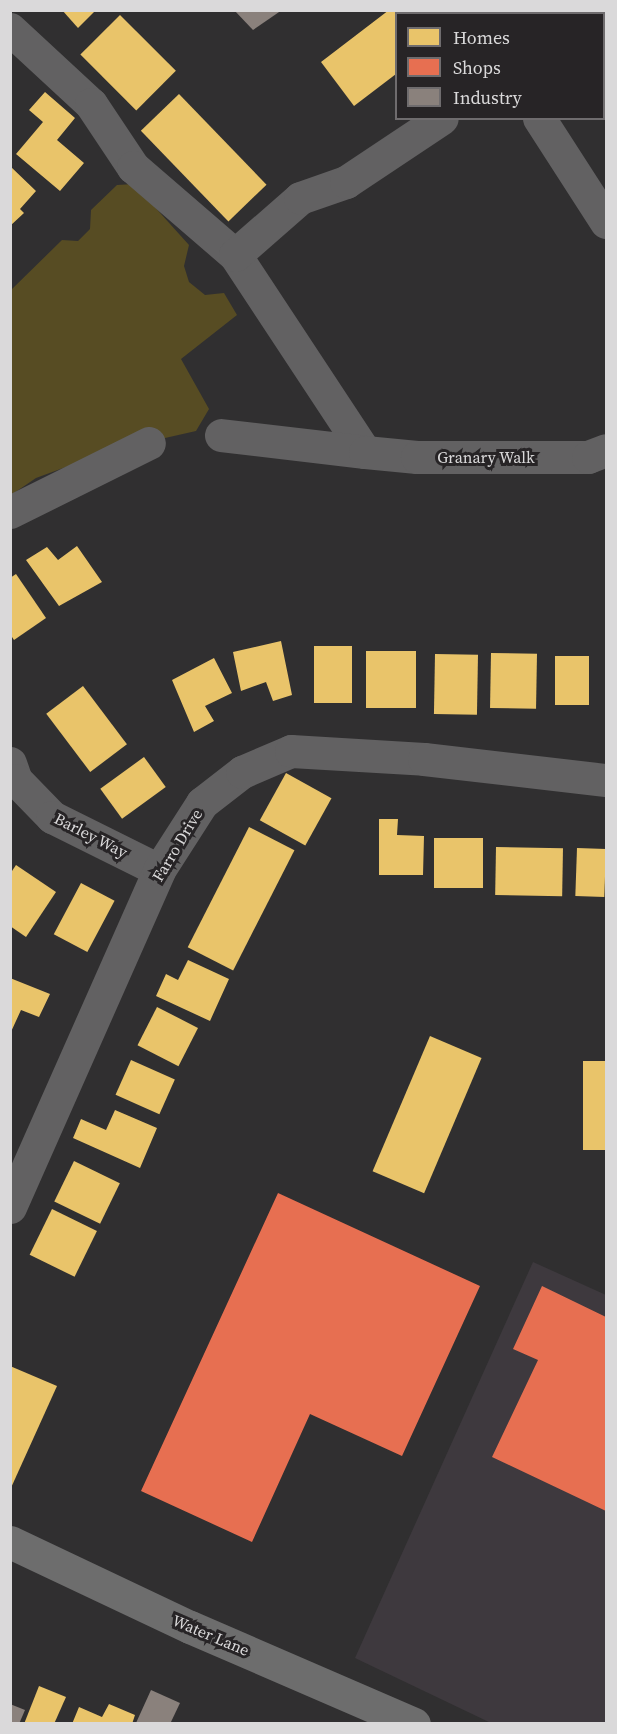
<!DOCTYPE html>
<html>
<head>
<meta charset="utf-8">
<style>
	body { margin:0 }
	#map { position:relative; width:617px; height:1734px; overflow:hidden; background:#302f30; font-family:"Source Serif 4",serif }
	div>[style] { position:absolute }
	.built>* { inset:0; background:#3e393e }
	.green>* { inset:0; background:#574c23 }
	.homes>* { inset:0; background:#e9c46a; transform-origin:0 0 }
	.shops>* { inset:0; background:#e76f51 }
	.industry>* { inset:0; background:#8a817c }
	.street>* { height:33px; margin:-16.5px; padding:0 16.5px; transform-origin:16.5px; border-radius:16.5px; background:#626162 }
	.secondary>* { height:33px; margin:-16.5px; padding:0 16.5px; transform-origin:16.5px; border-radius:16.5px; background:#6d6d6d }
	span { translate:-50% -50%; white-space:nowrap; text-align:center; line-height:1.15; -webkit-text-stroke:6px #272426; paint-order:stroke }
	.street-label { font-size:16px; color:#dad9da }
	.frame { position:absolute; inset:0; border:12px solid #dad9da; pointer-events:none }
	.legend { position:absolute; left:395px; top:12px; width:210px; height:108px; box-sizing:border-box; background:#272426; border:2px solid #6f6c6e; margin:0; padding:8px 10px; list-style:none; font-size:18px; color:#dad9da }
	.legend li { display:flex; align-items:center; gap:12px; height:30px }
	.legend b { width:30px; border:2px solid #6f6c6e }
</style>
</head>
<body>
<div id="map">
	<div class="built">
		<i style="clip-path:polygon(533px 1262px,606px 1295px,606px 1723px,491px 1723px,355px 1658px)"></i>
	</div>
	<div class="green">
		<i style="clip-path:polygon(134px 184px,189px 245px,184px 266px,189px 282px,205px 295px,224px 293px,237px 315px,181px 359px,209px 409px,196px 431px,112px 450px,36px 478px,11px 495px,11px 290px,62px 240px,78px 241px,90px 229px,91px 210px,117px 185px)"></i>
	</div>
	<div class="homes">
		<i style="clip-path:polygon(62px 10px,96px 10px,78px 28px)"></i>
		<i style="clip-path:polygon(389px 10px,425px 14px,396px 14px,396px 74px,354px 106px,321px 62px)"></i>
		<i style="left:120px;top:15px;width:79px;height:56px;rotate:45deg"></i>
		<i style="clip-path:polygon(45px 92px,75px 118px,57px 140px,84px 163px,60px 191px,16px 154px,43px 122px,29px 110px)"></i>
		<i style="left:179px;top:94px;width:126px;height:53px;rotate:46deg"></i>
		<i style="clip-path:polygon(10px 166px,36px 191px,20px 209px,24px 213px,10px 226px)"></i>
		<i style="clip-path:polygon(77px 546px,102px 582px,59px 606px,26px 560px,47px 547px,58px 560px)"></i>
		<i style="clip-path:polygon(16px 574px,46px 618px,14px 640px,10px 634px,10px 578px)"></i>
		<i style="clip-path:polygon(281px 641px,292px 695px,273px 701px,266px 682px,241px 691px,233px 652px)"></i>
		<i style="left:352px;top:646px;width:57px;height:38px;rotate:90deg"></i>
		<i style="left:366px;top:651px;width:50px;height:57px"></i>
		<i style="left:491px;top:653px;width:46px;height:55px;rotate:1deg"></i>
		<i style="left:435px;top:654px;width:43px;height:60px;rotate:1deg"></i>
		<i style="left:555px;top:656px;width:34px;height:49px"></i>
		<i style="clip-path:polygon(214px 658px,232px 693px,205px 706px,214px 721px,194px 732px,172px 680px)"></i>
		<i style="left:83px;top:686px;width:73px;height:46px;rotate:53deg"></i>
		<i style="left:144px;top:757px;width:37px;height:54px;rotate:54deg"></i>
		<i style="left:286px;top:773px;width:52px;height:54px;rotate:29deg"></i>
		<i style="clip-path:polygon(379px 819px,398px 819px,397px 835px,424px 836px,423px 875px,379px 875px)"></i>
		<i style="left:249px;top:827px;width:51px;height:135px;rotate:27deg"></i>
		<i style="left:434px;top:838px;width:49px;height:50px"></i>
		<i style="left:496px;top:847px;width:67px;height:48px;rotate:1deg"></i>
		<i style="left:577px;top:848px;width:29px;height:48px;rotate:2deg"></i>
		<i style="clip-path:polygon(16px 865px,56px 892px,26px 937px,10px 926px,10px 874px)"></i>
		<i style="left:81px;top:883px;width:38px;height:58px;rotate:28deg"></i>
		<i style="clip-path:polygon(188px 960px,229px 979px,210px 1021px,156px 996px,166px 974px,178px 980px)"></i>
		<i style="clip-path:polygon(10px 978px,50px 994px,39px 1017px,21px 1010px,10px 1034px)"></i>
		<i style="left:157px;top:1007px;width:46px;height:43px;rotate:27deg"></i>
		<i style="left:430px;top:1036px;width:56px;height:147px;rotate:23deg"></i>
		<i style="left:131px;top:1060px;width:48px;height:38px;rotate:24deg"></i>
		<i style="left:606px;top:1061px;width:89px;height:23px;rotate:90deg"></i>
		<i style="clip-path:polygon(115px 1110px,157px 1128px,140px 1168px,73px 1138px,81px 1119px,106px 1130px)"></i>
		<i style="left:74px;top:1161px;width:51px;height:45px;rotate:26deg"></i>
		<i style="left:52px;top:1209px;width:50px;height:51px;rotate:26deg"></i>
		<i style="clip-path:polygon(10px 1366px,57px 1386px,10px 1490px)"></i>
		<i style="clip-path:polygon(39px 1686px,66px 1697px,54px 1724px,24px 1724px)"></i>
		<i style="clip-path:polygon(109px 1704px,135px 1715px,132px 1724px,72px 1724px,79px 1707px,102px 1717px)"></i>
	</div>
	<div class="shops">
		<i style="clip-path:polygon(278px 1193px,480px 1286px,402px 1456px,310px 1414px,252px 1542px,141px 1491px)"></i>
		<i style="clip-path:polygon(542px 1286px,606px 1317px,606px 1511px,492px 1457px,538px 1360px,513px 1349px)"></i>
	</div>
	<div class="industry">
		<i style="clip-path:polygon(234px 10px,282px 10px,253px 30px)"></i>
		<i style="clip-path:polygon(151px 1690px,180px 1703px,170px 1724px,136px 1723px)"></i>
		<i style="clip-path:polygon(10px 1704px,25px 1710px,19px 1724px,10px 1724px)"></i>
	</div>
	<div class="street">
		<i style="left:591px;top:14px;width:6px;rotate:-39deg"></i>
		<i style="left:10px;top:29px;width:110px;rotate:42.8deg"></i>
		<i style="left:91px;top:104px;width:76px;rotate:56.3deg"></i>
		<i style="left:133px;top:167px;width:135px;rotate:40.8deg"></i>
		<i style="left:235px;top:255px;width:236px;rotate:56.6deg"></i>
		<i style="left:365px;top:452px;width:145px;rotate:-173.3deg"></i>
		<i style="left:539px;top:118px;width:124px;rotate:57.2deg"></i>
		<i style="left:235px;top:255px;width:86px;rotate:-41.2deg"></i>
		<i style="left:300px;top:198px;width:49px;rotate:-19.2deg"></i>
		<i style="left:346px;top:182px;width:115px;rotate:-33.7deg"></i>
		<i style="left:365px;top:452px;width:52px;rotate:5.5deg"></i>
		<i style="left:417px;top:457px;width:171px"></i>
		<i style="left:588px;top:457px;width:19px;rotate:-21deg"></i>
		<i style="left:10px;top:512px;width:155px;rotate:-26.4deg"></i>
		<i style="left:10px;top:763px;width:18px;rotate:71deg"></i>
		<i style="left:16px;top:780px;width:52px;rotate:45.8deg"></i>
		<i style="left:52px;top:817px;width:119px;rotate:26.4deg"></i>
		<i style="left:10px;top:1207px;width:368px;rotate:-66.1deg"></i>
		<i style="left:159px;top:870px;width:80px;rotate:-57.3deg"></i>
		<i style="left:202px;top:803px;width:51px;rotate:-37.8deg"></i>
		<i style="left:242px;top:772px;width:53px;rotate:-23.2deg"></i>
		<i style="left:291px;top:751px;width:133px;rotate:3.4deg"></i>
		<i style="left:424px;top:759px;width:183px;rotate:6.6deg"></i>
	</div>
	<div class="secondary">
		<i style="left:10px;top:1542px;width:199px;rotate:25.3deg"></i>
		<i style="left:190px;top:1627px;width:244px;rotate:23.4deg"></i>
	</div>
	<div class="street-label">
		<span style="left:486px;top:457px">Granary Walk</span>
		<span style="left:91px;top:835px;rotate:27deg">Barley Way</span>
		<span style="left:177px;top:845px;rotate:-59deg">Farro Drive</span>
		<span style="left:211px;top:1635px;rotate:23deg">Water Lane</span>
	</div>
	<div class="frame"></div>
	<ul class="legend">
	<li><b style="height:16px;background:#e9c46a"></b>Homes</li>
	<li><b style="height:16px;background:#e76f51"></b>Shops</li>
	<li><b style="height:16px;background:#8a817c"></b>Industry</li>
	</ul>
</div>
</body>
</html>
